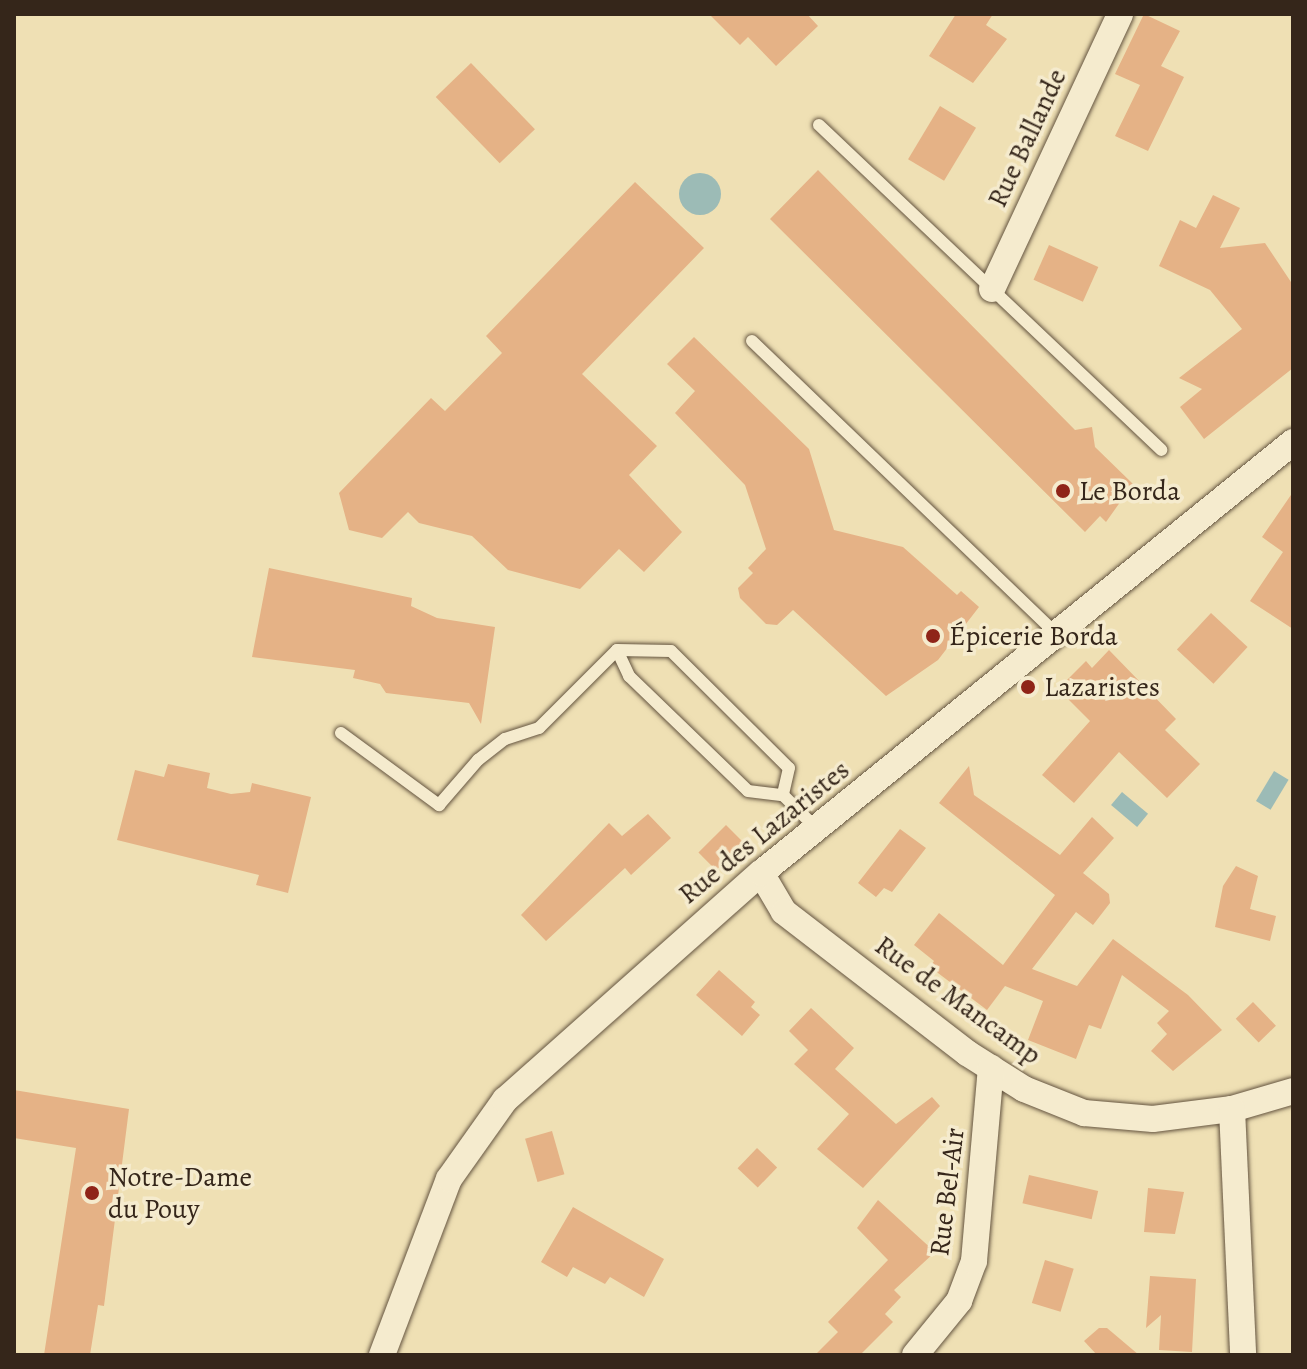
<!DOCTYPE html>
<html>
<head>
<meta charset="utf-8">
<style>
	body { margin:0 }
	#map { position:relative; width:1307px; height:1369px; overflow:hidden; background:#efe0b4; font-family:Alegreya,serif }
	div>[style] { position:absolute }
	.water>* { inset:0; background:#9cbbb6; transform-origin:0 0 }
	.round { border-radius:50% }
	.building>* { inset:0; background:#e5b286; transform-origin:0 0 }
	.roads { filter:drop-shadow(0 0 2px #645440) drop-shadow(0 0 2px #645440) }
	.lane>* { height:12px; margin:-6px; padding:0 6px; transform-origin:6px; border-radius:6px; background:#f5ebce }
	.street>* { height:26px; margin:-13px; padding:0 13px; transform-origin:13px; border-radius:13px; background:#f5ebce }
	.dots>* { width:22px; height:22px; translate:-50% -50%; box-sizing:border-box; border:4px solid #f5ebce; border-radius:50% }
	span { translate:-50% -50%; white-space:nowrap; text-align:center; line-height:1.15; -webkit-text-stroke:7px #f5ebce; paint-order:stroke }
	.street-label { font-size:28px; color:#35261a }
	.poi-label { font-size:28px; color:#35261a }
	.left { translate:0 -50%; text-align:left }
	.frame { position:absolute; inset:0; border:16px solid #35261a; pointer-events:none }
</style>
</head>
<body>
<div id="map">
	<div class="water">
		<i class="round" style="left:679px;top:173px;width:42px;height:42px"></i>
		<i style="left:1274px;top:771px;width:17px;height:35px;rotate:31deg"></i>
		<i style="left:1122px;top:792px;width:34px;height:17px;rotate:40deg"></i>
	</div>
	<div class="building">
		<i style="clip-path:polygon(709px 14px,807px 14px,818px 26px,776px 66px,748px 37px,740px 45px)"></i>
		<i style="clip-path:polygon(956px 14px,993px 14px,986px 25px,1007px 39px,973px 83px,929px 56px)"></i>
		<i style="clip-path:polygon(1144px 14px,1180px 31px,1161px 66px,1184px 77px,1148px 151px,1115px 136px,1140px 85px,1115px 74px)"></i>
		<i style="left:471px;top:63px;width:92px;height:49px;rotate:46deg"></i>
		<i style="left:940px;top:106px;width:42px;height:62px;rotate:31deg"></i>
		<i style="clip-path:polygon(818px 170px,1075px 430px,1092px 427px,1095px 447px,1133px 484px,1106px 522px,1100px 516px,1085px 532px,770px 219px)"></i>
		<i style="clip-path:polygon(635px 182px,704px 248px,582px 374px,657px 446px,629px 475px,682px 532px,644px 572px,619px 549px,580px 589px,508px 570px,472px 536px,419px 523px,408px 512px,382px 538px,349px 530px,339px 493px,431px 398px,445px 411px,502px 353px,486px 336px)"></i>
		<i style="clip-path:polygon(1213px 195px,1240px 208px,1220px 248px,1265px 243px,1293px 285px,1293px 368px,1204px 439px,1180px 407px,1202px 389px,1179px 378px,1242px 329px,1210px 290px,1159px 266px,1180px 220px,1196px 228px)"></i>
		<i style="left:1049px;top:245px;width:54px;height:38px;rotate:24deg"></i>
		<i style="clip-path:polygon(694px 337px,809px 449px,834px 530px,903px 547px,957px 595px,961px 591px,979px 607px,938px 660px,886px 696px,793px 610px,777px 625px,766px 624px,740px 598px,738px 588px,753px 573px,748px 568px,766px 549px,745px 485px,675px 413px,695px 391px,667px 364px)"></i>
		<i style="clip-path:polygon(1293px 492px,1293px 629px,1250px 601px,1283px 552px,1262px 537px)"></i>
		<i style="clip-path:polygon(269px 568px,412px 598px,411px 606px,437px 618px,495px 627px,481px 724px,469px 703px,386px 693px,380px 684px,353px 678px,355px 670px,252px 657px)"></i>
		<i style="left:1211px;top:613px;width:50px;height:50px;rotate:43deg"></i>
		<i style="clip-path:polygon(1109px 650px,1176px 719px,1165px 730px,1200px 764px,1167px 798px,1119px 752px,1074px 803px,1042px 775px,1090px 721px,1058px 689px,1086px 661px,1092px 668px)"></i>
		<i style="clip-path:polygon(168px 764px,210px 773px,207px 788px,231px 794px,250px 792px,252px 783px,311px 797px,288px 893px,256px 885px,259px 875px,117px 840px,135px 770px,164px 777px)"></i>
		<i style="clip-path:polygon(969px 766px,974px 795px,1060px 855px,1092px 817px,1114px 838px,1083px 873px,1109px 894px,1110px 903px,1093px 925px,1076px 912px,1032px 969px,1077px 986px,1113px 939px,1188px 995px,1222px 1030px,1173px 1071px,1151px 1051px,1167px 1034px,1157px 1023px,1169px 1011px,1122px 975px,1101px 1029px,1089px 1025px,1076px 1059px,1028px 1040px,1043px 1001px,1005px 986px,987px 1010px,930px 967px,934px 961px,914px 945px,939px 913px,1003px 965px,1055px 895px,939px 803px)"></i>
		<i style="clip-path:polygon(648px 814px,671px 838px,631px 875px,625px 868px,546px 941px,521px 915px,609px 823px,622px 836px)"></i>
		<i style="left:726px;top:825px;width:25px;height:39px;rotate:45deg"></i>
		<i style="clip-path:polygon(900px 829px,926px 848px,892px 892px,884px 888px,876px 897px,858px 883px)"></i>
		<i style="clip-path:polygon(1236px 866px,1258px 876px,1250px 909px,1276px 916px,1270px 941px,1215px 927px,1223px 886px)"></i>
		<i style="clip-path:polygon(719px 970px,755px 1002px,751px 1007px,760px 1015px,742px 1036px,696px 995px)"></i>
		<i style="left:1253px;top:1002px;width:33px;height:24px;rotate:46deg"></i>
		<i style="clip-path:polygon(811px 1008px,854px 1048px,835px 1069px,896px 1124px,932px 1097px,940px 1106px,863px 1188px,817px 1149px,849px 1114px,794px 1064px,808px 1050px,789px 1031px)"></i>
		<i style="clip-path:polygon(14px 1090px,129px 1109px,104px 1306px,98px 1305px,90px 1355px,44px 1355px,76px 1148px,14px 1138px)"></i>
		<i style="left:552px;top:1131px;width:45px;height:28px;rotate:74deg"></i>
		<i style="left:757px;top:1148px;width:28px;height:28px;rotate:44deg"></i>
		<i style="left:1029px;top:1175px;width:71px;height:29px;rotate:13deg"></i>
		<i style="clip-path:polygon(1148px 1188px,1184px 1192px,1175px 1234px,1144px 1232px)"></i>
		<i style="clip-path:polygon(878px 1200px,935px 1252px,894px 1290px,901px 1297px,885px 1314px,893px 1322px,860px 1355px,815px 1355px,838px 1332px,828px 1322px,888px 1260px,857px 1228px)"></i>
		<i style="clip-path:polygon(573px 1207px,664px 1259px,644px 1297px,610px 1277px,605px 1284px,573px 1267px,567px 1277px,541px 1262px)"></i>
		<i style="left:1045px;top:1260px;width:30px;height:45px;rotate:17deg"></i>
		<i style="clip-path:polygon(1150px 1276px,1196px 1279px,1192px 1352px,1159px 1350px,1161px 1315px,1146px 1328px)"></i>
		<i style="clip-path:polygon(1099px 1328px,1107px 1328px,1139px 1355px,1097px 1355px,1084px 1341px)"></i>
	</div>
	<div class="roads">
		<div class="lane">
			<i style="left:819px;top:125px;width:472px;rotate:43.5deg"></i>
			<i style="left:752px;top:341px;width:419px;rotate:43.9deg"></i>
			<i style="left:617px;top:650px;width:29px;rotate:65deg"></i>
			<i style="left:629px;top:676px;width:165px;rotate:44deg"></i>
			<i style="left:748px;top:791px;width:35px;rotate:7deg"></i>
			<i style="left:783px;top:795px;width:48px;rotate:45deg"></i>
			<i style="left:341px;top:733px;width:122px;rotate:36.3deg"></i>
			<i style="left:439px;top:805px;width:60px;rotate:-49.1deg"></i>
			<i style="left:478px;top:760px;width:34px;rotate:-38deg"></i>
			<i style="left:505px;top:739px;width:36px;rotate:-18deg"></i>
			<i style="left:539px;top:728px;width:110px;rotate:-45deg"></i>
			<i style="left:617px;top:650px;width:54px;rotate:1.1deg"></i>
			<i style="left:671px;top:651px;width:166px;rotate:44.8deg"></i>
			<i style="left:789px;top:768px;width:28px;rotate:103deg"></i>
		</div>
		<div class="street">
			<i style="left:992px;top:289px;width:303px;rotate:-65deg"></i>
			<i style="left:761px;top:873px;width:45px;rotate:59.5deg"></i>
			<i style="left:784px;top:912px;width:231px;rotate:37.6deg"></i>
			<i style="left:967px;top:1053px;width:67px;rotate:32.3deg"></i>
			<i style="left:1024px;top:1089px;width:65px;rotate:21.8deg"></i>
			<i style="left:1084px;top:1113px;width:69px;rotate:5deg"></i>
			<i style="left:1153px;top:1119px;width:80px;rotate:-7.2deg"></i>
			<i style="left:1232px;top:1109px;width:64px;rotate:-16.4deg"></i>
			<i style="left:1232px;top:1109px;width:246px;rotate:87.4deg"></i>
			<i style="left:382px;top:1355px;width:188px;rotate:-69.2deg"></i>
			<i style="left:449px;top:1179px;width:97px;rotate:-54.7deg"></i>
			<i style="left:505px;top:1100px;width:342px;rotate:-41.6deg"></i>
			<i style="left:761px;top:873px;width:685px;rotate:-39.01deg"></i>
			<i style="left:915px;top:1355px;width:70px;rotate:-50.8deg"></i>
			<i style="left:959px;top:1301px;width:43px;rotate:-69.4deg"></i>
			<i style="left:974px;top:1261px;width:194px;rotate:-85deg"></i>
		</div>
	</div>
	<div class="dots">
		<i style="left:1063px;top:491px;background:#8f2418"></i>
		<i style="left:933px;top:636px;background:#8f2418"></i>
		<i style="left:1028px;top:687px;background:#8f2418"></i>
		<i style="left:92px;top:1193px;background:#8f2418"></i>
	</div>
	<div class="street-label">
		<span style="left:1027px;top:138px;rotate:-65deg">Rue Ballande</span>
		<span style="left:764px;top:832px;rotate:-39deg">Rue des Lazaristes</span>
		<span style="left:958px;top:1000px;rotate:36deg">Rue de Mancamp</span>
		<span style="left:947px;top:1192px;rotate:-83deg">Rue Bel-Air</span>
	</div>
	<div class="poi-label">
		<span class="left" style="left:1079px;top:491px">Le Borda</span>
		<span class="left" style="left:949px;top:636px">Épicerie Borda</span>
		<span class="left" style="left:1044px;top:687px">Lazaristes</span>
		<span class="left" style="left:108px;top:1193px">Notre-Dame<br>du Pouy</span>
	</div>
	<div class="frame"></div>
</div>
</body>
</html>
